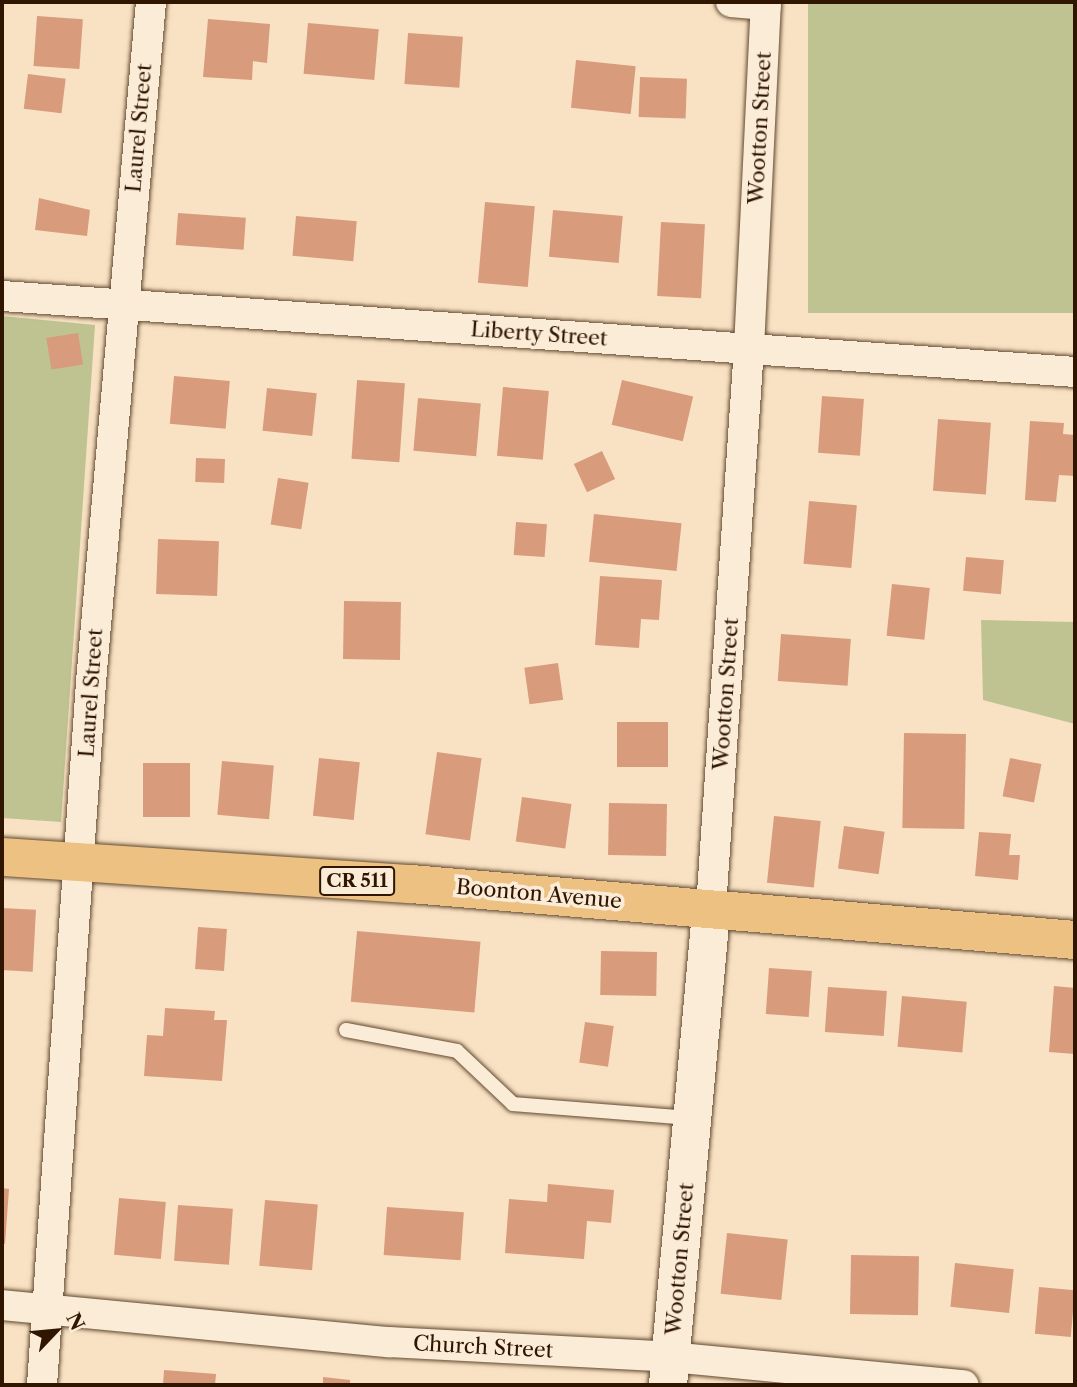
<!DOCTYPE html>
<html>
<head>
<meta charset="utf-8">
<style>
	body { margin:0 }
	#map { position:relative; width:1077px; height:1387px; overflow:hidden; background:#f9e2c3; font-family:"Libre Caslon Text",serif }
	div>[style] { position:absolute }
	.green>* { inset:0; background:#bfc392; transform-origin:0 0 }
	.building>* { inset:0; background:#d89b7c; transform-origin:0 0 }
	.roads { filter:drop-shadow(0 0 2px #624931) drop-shadow(0 0 2px #624931) }
	.lane>* { height:14px; margin:-7px; padding:0 7px; transform-origin:7px; border-radius:7px; background:#fbecd8 }
	.street>* { height:30px; margin:-15px; padding:0 15px; transform-origin:15px; border-radius:15px; background:#fbecd8 }
	.secondary>* { height:38px; margin:-19px; padding:0 19px; transform-origin:19px; border-radius:19px; background:#fbecd8 }
	.primary>* { height:38px; margin:-19px; padding:0 19px; transform-origin:19px; border-radius:19px; background:#ecc182 }
	span { translate:-50% -50%; white-space:nowrap; text-align:center; line-height:1.15; -webkit-text-stroke:7px #fbecd8; paint-order:stroke }
	.shield-label span { padding:2px 5px; background:#fbecd8; border:2px solid; border-radius:5px; -webkit-text-stroke-width:0 }
	.shield-label { font-size:19px; color:#301600; font-weight:700 }
	.street-label { font-size:21px; color:#301600 }
	.frame { position:absolute; inset:0; border:4px solid #301600; pointer-events:none }
	.north { position:absolute; left:21px; top:1296px; width:70px; height:70px; -webkit-text-stroke:5px #fbecd8; paint-order:stroke; rotate:64deg; font-size:19px; font-weight:700; line-height:28px; text-align:center; color:#301600 }
	.north::after { content:''; display:block; margin:auto; width:24px; height:32px; background:#301600; clip-path:polygon(50% 0,100% 100%,50% 72%,0 100%) }
</style>
</head>
<body>
<div id="map">
	<div class="green">
		<i style="left:808px;top:2px;width:267px;height:311px"></i>
		<i style="clip-path:polygon(2px 316px,95px 325px,61px 822px,2px 818px)"></i>
		<i style="clip-path:polygon(981px 620px,1075px 622px,1075px 724px,983px 700px)"></i>
	</div>
	<div class="building">
		<i style="left:37px;top:16px;width:46px;height:50px;rotate:4deg"></i>
		<i style="clip-path:polygon(208px 19px,270px 24px,267px 63px,253px 61px,252px 80px,203px 77px)"></i>
		<i style="left:308px;top:23px;width:71px;height:51px;rotate:5deg"></i>
		<i style="left:408px;top:33px;width:55px;height:51px;rotate:4deg"></i>
		<i style="left:576px;top:60px;width:60px;height:48px;rotate:6deg"></i>
		<i style="left:28px;top:74px;width:38px;height:35px;rotate:7deg"></i>
		<i style="left:640px;top:77px;width:47px;height:40px;rotate:2deg"></i>
		<i style="clip-path:polygon(39px 198px,90px 210px,87px 236px,35px 230px)"></i>
		<i style="left:485px;top:202px;width:50px;height:81px;rotate:5deg"></i>
		<i style="left:553px;top:210px;width:70px;height:47px;rotate:5deg"></i>
		<i style="left:178px;top:213px;width:68px;height:32px;rotate:4deg"></i>
		<i style="left:296px;top:216px;width:61px;height:40px;rotate:5deg"></i>
		<i style="left:661px;top:222px;width:44px;height:74px;rotate:3deg"></i>
		<i style="left:78px;top:333px;width:32px;height:32px;rotate:81deg"></i>
		<i style="left:174px;top:376px;width:56px;height:48px;rotate:5deg"></i>
		<i style="left:357px;top:380px;width:48px;height:79px;rotate:4deg"></i>
		<i style="left:622px;top:380px;width:73px;height:46px;rotate:13deg"></i>
		<i style="left:503px;top:387px;width:46px;height:69px;rotate:5deg"></i>
		<i style="left:267px;top:388px;width:50px;height:43px;rotate:6deg"></i>
		<i style="left:822px;top:396px;width:42px;height:57px;rotate:4deg"></i>
		<i style="left:418px;top:398px;width:63px;height:53px;rotate:5deg"></i>
		<i style="left:938px;top:419px;width:53px;height:72px;rotate:4deg"></i>
		<i style="clip-path:polygon(1030px 421px,1064px 423px,1063px 434px,1075px 435px,1075px 476px,1059px 475px,1056px 502px,1025px 500px)"></i>
		<i style="left:602px;top:451px;width:31px;height:31px;rotate:65deg"></i>
		<i style="left:196px;top:458px;width:29px;height:24px;rotate:2deg"></i>
		<i style="left:278px;top:478px;width:31px;height:47px;rotate:9deg"></i>
		<i style="left:809px;top:501px;width:48px;height:63px;rotate:5deg"></i>
		<i style="left:594px;top:514px;width:88px;height:48px;rotate:6deg"></i>
		<i style="left:516px;top:522px;width:31px;height:33px;rotate:4deg"></i>
		<i style="left:158px;top:539px;width:61px;height:55px;rotate:2deg"></i>
		<i style="left:966px;top:557px;width:38px;height:34px;rotate:5deg"></i>
		<i style="clip-path:polygon(600px 576px,662px 580px,659px 620px,641px 619px,639px 648px,595px 645px)"></i>
		<i style="left:892px;top:584px;width:38px;height:52px;rotate:6deg"></i>
		<i style="left:344px;top:601px;width:57px;height:58px;rotate:1deg"></i>
		<i style="left:781px;top:634px;width:70px;height:47px;rotate:4deg"></i>
		<i style="left:558px;top:663px;width:37px;height:34px;rotate:82deg"></i>
		<i style="left:617px;top:722px;width:51px;height:45px"></i>
		<i style="left:904px;top:733px;width:62px;height:95px;rotate:1deg"></i>
		<i style="left:437px;top:752px;width:45px;height:83px;rotate:8deg"></i>
		<i style="left:319px;top:758px;width:41px;height:58px;rotate:6deg"></i>
		<i style="left:1010px;top:758px;width:32px;height:39px;rotate:11deg"></i>
		<i style="left:222px;top:761px;width:52px;height:54px;rotate:5deg"></i>
		<i style="left:143px;top:763px;width:47px;height:54px"></i>
		<i style="left:522px;top:797px;width:50px;height:45px;rotate:8deg"></i>
		<i style="left:609px;top:803px;width:58px;height:52px;rotate:1deg"></i>
		<i style="left:774px;top:816px;width:47px;height:67px;rotate:6deg"></i>
		<i style="left:844px;top:826px;width:41px;height:43px;rotate:8deg"></i>
		<i style="clip-path:polygon(979px 832px,1011px 834px,1009px 855px,1020px 855px,1018px 880px,975px 876px)"></i>
		<i style="left:2px;top:908px;width:34px;height:62px;rotate:3deg"></i>
		<i style="left:198px;top:927px;width:29px;height:42px;rotate:4deg"></i>
		<i style="left:357px;top:931px;width:124px;height:71px;rotate:5deg"></i>
		<i style="left:601px;top:951px;width:56px;height:44px;rotate:1deg"></i>
		<i style="left:769px;top:968px;width:43px;height:46px;rotate:4deg"></i>
		<i style="clip-path:polygon(1054px 986px,1075px 988px,1075px 1054px,1049px 1052px)"></i>
		<i style="left:828px;top:987px;width:59px;height:45px;rotate:4deg"></i>
		<i style="left:902px;top:996px;width:65px;height:51px;rotate:5deg"></i>
		<i style="clip-path:polygon(165px 1008px,215px 1011px,214px 1020px,227px 1020px,222px 1081px,144px 1076px,147px 1035px,163px 1036px)"></i>
		<i style="left:585px;top:1022px;width:29px;height:41px;rotate:8deg"></i>
		<i style="clip-path:polygon(548px 1184px,614px 1190px,611px 1223px,587px 1221px,584px 1259px,505px 1253px,509px 1199px,547px 1202px)"></i>
		<i style="clip-path:polygon(2px 1188px,9px 1189px,5px 1244px,2px 1243px)"></i>
		<i style="left:119px;top:1198px;width:47px;height:57px;rotate:5deg"></i>
		<i style="left:265px;top:1200px;width:53px;height:66px;rotate:5deg"></i>
		<i style="left:178px;top:1205px;width:55px;height:56px;rotate:4deg"></i>
		<i style="left:387px;top:1207px;width:77px;height:48px;rotate:4deg"></i>
		<i style="left:727px;top:1233px;width:61px;height:61px;rotate:6deg"></i>
		<i style="left:851px;top:1255px;width:68px;height:59px;rotate:1deg"></i>
		<i style="left:955px;top:1263px;width:59px;height:44px;rotate:6deg"></i>
		<i style="left:1039px;top:1287px;width:36px;height:47px;rotate:5deg"></i>
		<i style="clip-path:polygon(164px 1370px,216px 1374px,215px 1385px,163px 1385px)"></i>
		<i style="clip-path:polygon(323px 1377px,350px 1380px,350px 1385px,323px 1385px)"></i>
	</div>
	<div class="roads">
		<div class="lane">
			<i style="left:346px;top:1030px;width:113px;rotate:10.7deg"></i>
			<i style="left:457px;top:1051px;width:77px;rotate:43.4deg"></i>
			<i style="left:513px;top:1104px;width:180px;rotate:4.5deg"></i>
		</div>
		<div class="street">
			<i style="left:731px;top:2px;width:35px;rotate:5deg"></i>
			<i style="left:2px;top:296px;width:1076px;rotate:4.05deg"></i>
			<i style="left:711px;top:908px;width:561px;rotate:-86.12deg"></i>
			<i style="left:749px;top:348px;width:346px;rotate:-87.2deg"></i>
			<i style="left:2px;top:1305px;width:389px;rotate:5.5deg"></i>
			<i style="left:389px;top:1342px;width:282px;rotate:3deg"></i>
			<i style="left:671px;top:1357px;width:294px;rotate:5.5deg"></i>
			<i style="left:42px;top:1385px;width:705px;rotate:-86.01deg"></i>
			<i style="left:91px;top:682px;width:683px;rotate:-84.96deg"></i>
		</div>
		<div class="secondary">
			<i style="left:668px;top:1385px;width:479px;rotate:-84.8deg"></i>
		</div>
		<div class="primary">
			<i style="left:2px;top:857px;width:410px;rotate:3.8deg"></i>
			<i style="left:411px;top:884px;width:666px;rotate:4.82deg"></i>
		</div>
	</div>
	<div class="shield-label">
		<span style="left:357px;top:881px">CR 511</span>
	</div>
	<div class="street-label">
		<span style="left:139px;top:128px;rotate:-85deg">Laurel Street</span>
		<span style="left:760px;top:128px;rotate:-87deg">Wootton Street</span>
		<span style="left:539px;top:334px;rotate:4deg">Liberty Street</span>
		<span style="left:91px;top:693px;rotate:-86deg">Laurel Street</span>
		<span style="left:726px;top:694px;rotate:-86deg">Wootton Street</span>
		<span style="left:539px;top:894px;rotate:5deg">Boonton Avenue</span>
		<span style="left:680px;top:1259px;rotate:-85deg">Wootton Street</span>
		<span style="left:483px;top:1347px;rotate:3deg">Church Street</span>
	</div>
	<div class="frame"></div>
	<div class="north">N</div>
</div>
</body>
</html>
